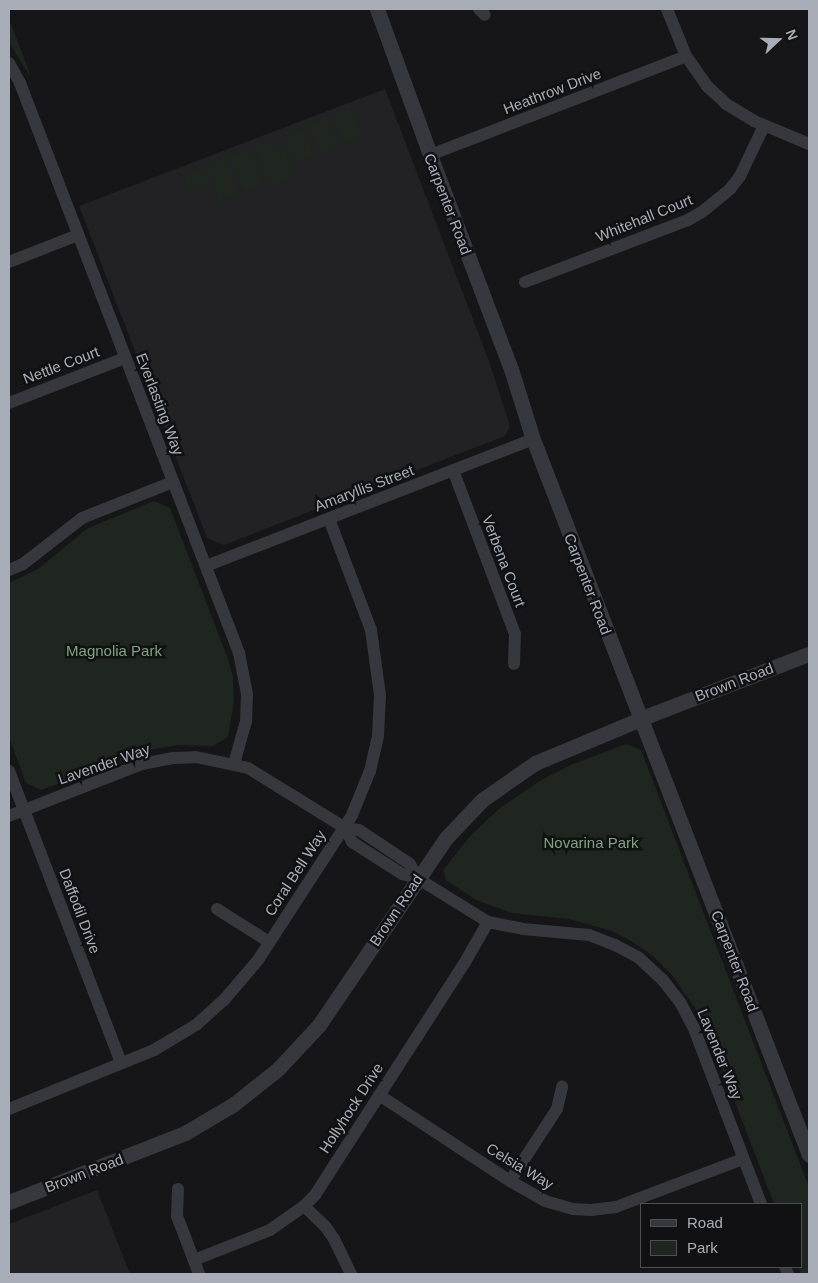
<!DOCTYPE html>
<html>
<head>
<meta charset="utf-8">
<style>
	body { margin:0 }
	#map { position:relative; width:818px; height:1283px; overflow:hidden; background:#161618; font-family:Arial,sans-serif }
	div>[style] { position:absolute }
	.built>* { inset:0; background:#222225 }
	.green>* { inset:0; background:#1e261f; transform-origin:0 0 }
	.minor>* { height:12px; margin:-6px; padding:0 6px; transform-origin:6px; border-radius:6px; background:#37383d }
	.tertiary>* { height:15px; margin:-7.5px; padding:0 7.5px; transform-origin:7.5px; border-radius:7.5px; background:#37383d }
	span { translate:-50% -50%; white-space:nowrap; text-align:center; line-height:1.15; -webkit-text-stroke:5px #111113; paint-order:stroke }
	.street-label { font-size:15px; color:#a8adb8 }
	.park-label { font-size:15px; color:#7fa381 }
	.frame { position:absolute; inset:0; border:10px solid #a8adb8; pointer-events:none }
	.legend { position:absolute; left:640px; top:1203px; width:162px; height:65px; box-sizing:border-box; background:#111113; border:1px solid #4d4f55; margin:0; padding:6px 9px; list-style:none; font-size:15px; color:#a8adb8 }
	.legend li { display:flex; align-items:center; gap:10px; height:25px }
	.legend b { width:25px; border:1px solid #4d4f55 }
	.north { position:absolute; left:753px; top:15px; width:50px; height:50px; -webkit-text-stroke:4px #111113; paint-order:stroke; rotate:69deg; font-size:14px; font-weight:700; line-height:20px; text-align:center; color:#a8adb8 }
	.north::after { content:''; display:block; margin:auto; width:18px; height:22px; background:#a8adb8; clip-path:polygon(50% 0,100% 100%,50% 72%,0 100%) }
</style>
</head>
<body>
<div id="map">
	<div class="built">
		<i style="clip-path:polygon(385px 89px,490px 364px,510px 426px,505px 436px,224px 545px,207px 538px,79px 206px)"></i>
		<i style="clip-path:polygon(97px 1190px,130px 1274px,9px 1274px,9px 1224px)"></i>
	</div>
	<div class="green">
		<i style="clip-path:polygon(9px 19px,30px 74px,29px 75px,9px 42px)"></i>
		<i style="left:351px;top:108px;width:31px;height:21px;rotate:68deg"></i>
		<i style="left:327px;top:117px;width:32px;height:21px;rotate:68deg"></i>
		<i style="left:303px;top:127px;width:31px;height:21px;rotate:69deg"></i>
		<i style="clip-path:polygon(273px 139px,279px 153px,285px 151px,295px 178px,270px 187px,254px 146px)"></i>
		<i style="left:249px;top:148px;width:39px;height:22px;rotate:67deg"></i>
		<i style="left:226px;top:157px;width:39px;height:22px;rotate:69deg"></i>
		<i style="left:203px;top:166px;width:19px;height:22px;rotate:69deg"></i>
		<i style="clip-path:polygon(154px 501px,170px 508px,228px 659px,233px 677px,234px 701px,228px 737px,213px 746px,179px 745px,153px 749px,41px 790px,26px 783px,9px 737px,9px 583px,38px 569px,88px 528px)"></i>
		<i style="clip-path:polygon(626px 744px,641px 750px,809px 1187px,809px 1274px,801px 1274px,798px 1267px,802px 1267px,802px 1204px,774px 1204px,704px 1021px,672px 975px,654px 957px,633px 942px,612px 931px,569px 919px,512px 913px,476px 900px,446px 880px,443px 870px,471px 835px,500px 808px,538px 782px,568px 766px)"></i>
	</div>
	<div class="minor">
		<i style="left:479px;top:9px;width:8px;rotate:45deg"></i>
		<i style="left:667px;top:9px;width:51px;rotate:68deg"></i>
		<i style="left:686px;top:56px;width:37px;rotate:55deg"></i>
		<i style="left:707px;top:86px;width:26px;rotate:43deg"></i>
		<i style="left:726px;top:104px;width:33px;rotate:31deg"></i>
		<i style="left:754px;top:121px;width:60px;rotate:22.7deg"></i>
		<i style="left:9px;top:63px;width:23px;rotate:61deg"></i>
		<i style="left:20px;top:83px;width:611px;rotate:68.98deg"></i>
		<i style="left:239px;top:653px;width:42px;rotate:79deg"></i>
		<i style="left:247px;top:694px;width:27px;rotate:92deg"></i>
		<i style="left:246px;top:721px;width:45px;rotate:105.6deg"></i>
		<i style="left:430px;top:155px;width:274px;rotate:-21.1deg"></i>
		<i style="left:9px;top:262px;width:74px;rotate:-21.4deg"></i>
		<i style="left:525px;top:282px;width:174px;rotate:-20.8deg"></i>
		<i style="left:688px;top:220px;width:16px;rotate:-30deg"></i>
		<i style="left:702px;top:212px;width:36px;rotate:-39deg"></i>
		<i style="left:730px;top:189px;width:16px;rotate:-52deg"></i>
		<i style="left:740px;top:176px;width:55px;rotate:-64.4deg"></i>
		<i style="left:9px;top:403px;width:124px;rotate:-21.2deg"></i>
		<i style="left:453px;top:470px;width:175px;rotate:69.3deg"></i>
		<i style="left:515px;top:634px;width:30px;rotate:92deg"></i>
		<i style="left:206px;top:566px;width:351px;rotate:-21.2deg"></i>
		<i style="left:9px;top:570px;width:15px;rotate:-23deg"></i>
		<i style="left:23px;top:564px;width:75px;rotate:-37.9deg"></i>
		<i style="left:82px;top:518px;width:98px;rotate:-21.6deg"></i>
		<i style="left:9px;top:771px;width:313px;rotate:69deg"></i>
		<i style="left:9px;top:816px;width:143px;rotate:-21.4deg"></i>
		<i style="left:142px;top:764px;width:32px;rotate:-11deg"></i>
		<i style="left:173px;top:758px;width:23px;rotate:-2deg"></i>
		<i style="left:196px;top:757px;width:53px;rotate:11.9deg"></i>
		<i style="left:248px;top:768px;width:114px;rotate:31.7deg"></i>
		<i style="left:345px;top:828px;width:14px;rotate:8deg"></i>
		<i style="left:359px;top:830px;width:61px;rotate:33.7deg"></i>
		<i style="left:410px;top:864px;width:16px;rotate:63deg"></i>
		<i style="left:345px;top:828px;width:16px;rotate:63deg"></i>
		<i style="left:352px;top:842px;width:59px;rotate:32.6deg"></i>
		<i style="left:402px;top:874px;width:16px;rotate:15deg"></i>
		<i style="left:417px;top:878px;width:84px;rotate:31.8deg"></i>
		<i style="left:488px;top:922px;width:36px;rotate:11deg"></i>
		<i style="left:523px;top:929px;width:66px;rotate:5.2deg"></i>
		<i style="left:589px;top:935px;width:28px;rotate:21deg"></i>
		<i style="left:615px;top:945px;width:26px;rotate:28deg"></i>
		<i style="left:638px;top:957px;width:33px;rotate:43deg"></i>
		<i style="left:662px;top:979px;width:29px;rotate:52deg"></i>
		<i style="left:680px;top:1002px;width:27px;rotate:62deg"></i>
		<i style="left:693px;top:1026px;width:191px;rotate:69.1deg"></i>
		<i style="left:217px;top:909px;width:62px;rotate:32.4deg"></i>
		<i style="left:379px;top:1095px;width:157px;rotate:33.3deg"></i>
		<i style="left:510px;top:1181px;width:40px;rotate:29.7deg"></i>
		<i style="left:545px;top:1201px;width:29px;rotate:16deg"></i>
		<i style="left:573px;top:1209px;width:18px;rotate:3deg"></i>
		<i style="left:591px;top:1210px;width:25px;rotate:-7deg"></i>
		<i style="left:616px;top:1207px;width:136px;rotate:-20.7deg"></i>
		<i style="left:9px;top:1109px;width:157px;rotate:-22.1deg"></i>
		<i style="left:154px;top:1050px;width:49px;rotate:-30.8deg"></i>
		<i style="left:196px;top:1025px;width:38px;rotate:-42deg"></i>
		<i style="left:224px;top:1000px;width:52px;rotate:-49.6deg"></i>
		<i style="left:258px;top:960px;width:173px;rotate:-57deg"></i>
		<i style="left:352px;top:815px;width:48px;rotate:-67.8deg"></i>
		<i style="left:370px;top:771px;width:36px;rotate:-77deg"></i>
		<i style="left:378px;top:736px;width:41px;rotate:-87.2deg"></i>
		<i style="left:380px;top:695px;width:66px;rotate:-97.9deg"></i>
		<i style="left:371px;top:630px;width:119px;rotate:-110.7deg"></i>
		<i style="left:510px;top:1181px;width:86px;rotate:-56.9deg"></i>
		<i style="left:557px;top:1109px;width:23px;rotate:-77deg"></i>
		<i style="left:178px;top:1189px;width:27px;rotate:92deg"></i>
		<i style="left:177px;top:1216px;width:62px;rotate:69.2deg"></i>
		<i style="left:304px;top:1206px;width:29px;rotate:44deg"></i>
		<i style="left:325px;top:1226px;width:16px;rotate:55deg"></i>
		<i style="left:334px;top:1239px;width:39px;rotate:64deg"></i>
		<i style="left:194px;top:1260px;width:82px;rotate:-21.5deg"></i>
		<i style="left:270px;top:1230px;width:42px;rotate:-35.2deg"></i>
		<i style="left:304px;top:1206px;width:16px;rotate:-45deg"></i>
		<i style="left:315px;top:1195px;width:275px;rotate:-57.2deg"></i>
		<i style="left:464px;top:964px;width:48px;rotate:-60.3deg"></i>
		<i style="left:785px;top:1267px;width:8px;rotate:67deg"></i>
	</div>
	<div class="tertiary">
		<i style="left:377px;top:9px;width:155px;rotate:70deg"></i>
		<i style="left:430px;top:155px;width:229px;rotate:69.3deg"></i>
		<i style="left:511px;top:369px;width:73px;rotate:72.6deg"></i>
		<i style="left:533px;top:439px;width:767px;rotate:68.92deg"></i>
		<i style="left:9px;top:1202px;width:189px;rotate:-21.4deg"></i>
		<i style="left:185px;top:1133px;width:57px;rotate:-30.6deg"></i>
		<i style="left:234px;top:1104px;width:56px;rotate:-38.5deg"></i>
		<i style="left:278px;top:1069px;width:60px;rotate:-47deg"></i>
		<i style="left:319px;top:1025px;width:226px;rotate:-55.8deg"></i>
		<i style="left:446px;top:838px;width:52px;rotate:-46.5deg"></i>
		<i style="left:482px;top:800px;width:65px;rotate:-34.9deg"></i>
		<i style="left:535px;top:763px;width:130px;rotate:-22.6deg"></i>
		<i style="left:655px;top:713px;width:165px;rotate:-21deg"></i>
	</div>
	<div class="street-label">
		<span style="left:552px;top:91px;rotate:-21deg">Heathrow Drive</span>
		<span style="left:448px;top:204px;rotate:69deg">Carpenter Road</span>
		<span style="left:644px;top:218px;rotate:-22deg">Whitehall Court</span>
		<span style="left:61px;top:365px;rotate:-21deg">Nettle Court</span>
		<span style="left:160px;top:404px;rotate:69deg">Everlasting Way</span>
		<span style="left:364px;top:488px;rotate:-21deg">Amaryllis Street</span>
		<span style="left:504px;top:561px;rotate:69deg">Verbena Court</span>
		<span style="left:588px;top:584px;rotate:69deg">Carpenter Road</span>
		<span style="left:734px;top:682px;rotate:-21deg">Brown Road</span>
		<span style="left:104px;top:764px;rotate:-19deg">Lavender Way</span>
		<span style="left:295px;top:873px;rotate:-57deg">Coral Bell Way</span>
		<span style="left:396px;top:910px;rotate:-56deg">Brown Road</span>
		<span style="left:80px;top:911px;rotate:69deg">Daffodil Drive</span>
		<span style="left:735px;top:961px;rotate:69deg">Carpenter Road</span>
		<span style="left:720px;top:1054px;rotate:68deg">Lavender Way</span>
		<span style="left:351px;top:1108px;rotate:-57deg">Hollyhock Drive</span>
		<span style="left:520px;top:1166px;rotate:31deg">Celsia Way</span>
		<span style="left:84px;top:1173px;rotate:-21deg">Brown Road</span>
	</div>
	<div class="park-label">
		<span style="left:114px;top:651px">Magnolia Park</span>
		<span style="left:591px;top:843px">Novarina Park</span>
	</div>
	<div class="frame"></div>
	<ul class="legend">
	<li><b style="height:6px;background:#37383d"></b>Road</li>
	<li><b style="height:14px;background:#1e261f"></b>Park</li>
	</ul>
	<div class="north">N</div>
</div>
</body>
</html>
